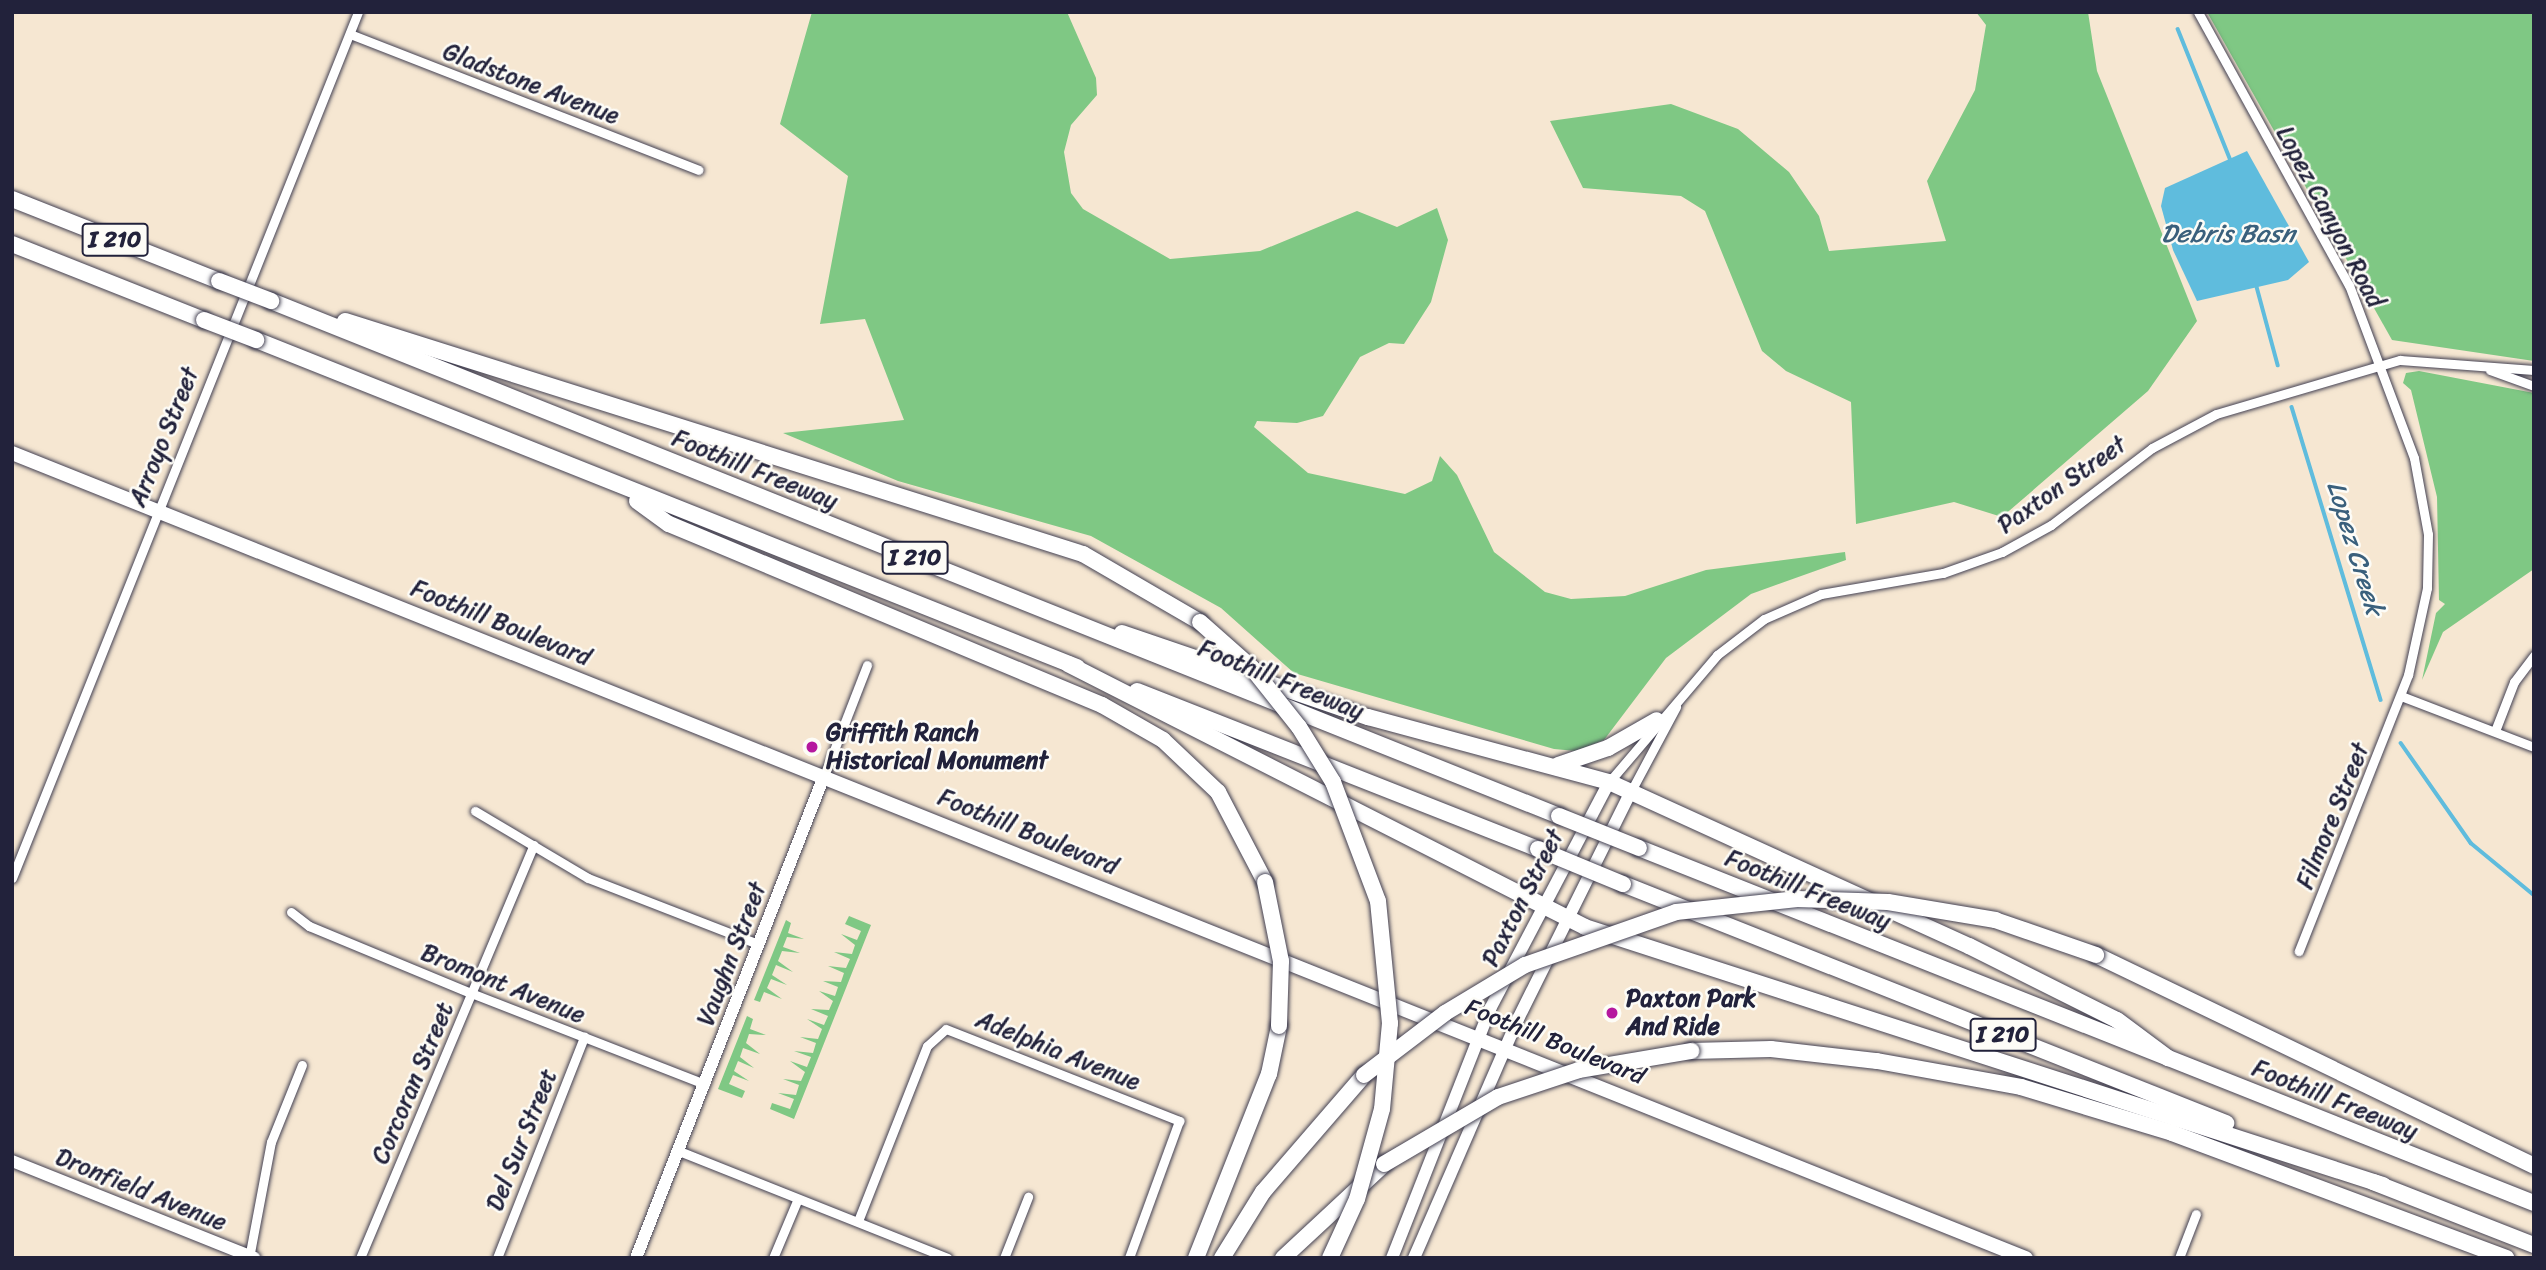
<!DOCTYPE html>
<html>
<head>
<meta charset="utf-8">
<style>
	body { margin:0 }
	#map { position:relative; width:2546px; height:1270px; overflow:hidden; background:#f6e7d2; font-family:Sriracha,sans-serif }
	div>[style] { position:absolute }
	.green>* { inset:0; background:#7fc884 }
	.water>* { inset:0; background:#5fbcdd }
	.stream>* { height:3.5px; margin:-1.75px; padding:0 1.75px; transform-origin:1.75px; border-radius:1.75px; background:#5fbcdd }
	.roads { filter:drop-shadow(0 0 2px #424052) drop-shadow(0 0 2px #424052) }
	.street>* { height:9px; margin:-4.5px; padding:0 4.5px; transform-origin:4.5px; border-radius:4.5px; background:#fff }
	.secondary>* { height:12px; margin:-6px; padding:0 6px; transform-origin:6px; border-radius:6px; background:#fff }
	.primary>* { height:14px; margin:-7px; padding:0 7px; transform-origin:7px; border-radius:7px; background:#fff }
	.highway>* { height:16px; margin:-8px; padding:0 8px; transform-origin:8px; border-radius:8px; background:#fff }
	.bridges { filter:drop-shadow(0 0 2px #424052) drop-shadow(0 0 2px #424052) }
	.highway-bridge>* { height:16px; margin:-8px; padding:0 8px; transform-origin:8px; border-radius:8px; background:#fff }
	.dots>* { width:19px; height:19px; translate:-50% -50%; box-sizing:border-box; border:4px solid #fdfcf7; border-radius:50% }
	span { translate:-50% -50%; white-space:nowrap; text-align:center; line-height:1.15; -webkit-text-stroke:5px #fdfcf7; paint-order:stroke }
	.shield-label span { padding:2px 5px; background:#fdfcf7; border:2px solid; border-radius:5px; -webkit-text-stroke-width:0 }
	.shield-label { font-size:23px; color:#22223b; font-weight:700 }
	.street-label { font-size:24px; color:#22223b }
	.poi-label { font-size:24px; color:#22223b; font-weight:700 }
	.left { translate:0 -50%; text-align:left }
	.water-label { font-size:26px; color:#3a607c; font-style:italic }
	.frame { position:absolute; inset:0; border:14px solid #22223b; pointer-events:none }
</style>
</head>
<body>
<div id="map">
	<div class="green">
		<i style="clip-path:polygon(812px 12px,1067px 12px,1096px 78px,1097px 95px,1071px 125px,1064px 152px,1071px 193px,1083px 209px,1170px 259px,1260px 251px,1357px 211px,1397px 227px,1437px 208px,1448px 240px,1431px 302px,1404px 344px,1389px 343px,1360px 357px,1323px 416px,1297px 423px,1257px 421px,1254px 427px,1308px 473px,1405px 494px,1432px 481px,1440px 456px,1457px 475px,1494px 552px,1545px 592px,1571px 599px,1625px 596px,1706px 570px,1845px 552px,1846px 560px,1751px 594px,1666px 658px,1604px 740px,1576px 751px,1554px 749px,1294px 673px,1221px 608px,1091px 536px,898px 481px,783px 433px,904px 420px,865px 319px,820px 324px,848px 176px,780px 124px)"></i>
		<i style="clip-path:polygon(1976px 12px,2088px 12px,2097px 71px,2197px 321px,2148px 391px,2002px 517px,1954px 502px,1856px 524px,1851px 402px,1786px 371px,1762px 351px,1705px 211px,1681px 196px,1583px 188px,1550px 121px,1671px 104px,1738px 129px,1789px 172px,1819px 216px,1829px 251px,1946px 241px,1927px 181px,1975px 90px,1986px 25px)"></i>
		<i style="clip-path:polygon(2207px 12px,2534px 12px,2534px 361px,2392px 340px)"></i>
		<i style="clip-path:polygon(2419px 371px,2534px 393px,2534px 569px,2443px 632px,2422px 680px,2436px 613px,2445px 604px,2439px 600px,2437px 497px,2411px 390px,2403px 383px,2406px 373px)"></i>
		<i style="clip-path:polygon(849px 916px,871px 925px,794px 1119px,770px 1109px,772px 1103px,790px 1109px,794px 1099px,778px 1093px,796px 1095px,799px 1085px,783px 1079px,801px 1081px,805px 1072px,790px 1061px,807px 1067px,811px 1057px,794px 1051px,813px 1053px,816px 1043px,800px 1037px,818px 1039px,822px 1029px,807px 1019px,824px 1025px,828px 1016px,811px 1009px,829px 1010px,833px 1001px,819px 991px,835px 996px,838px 987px,823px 981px,841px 982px,844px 973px,828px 966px,846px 968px,850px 959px,834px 952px,852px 954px,855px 945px,841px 934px,857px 940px,861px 931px,845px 924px)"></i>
		<i style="clip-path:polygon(786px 920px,791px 923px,788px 933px,804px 939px,787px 937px,783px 947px,800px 953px,782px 951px,778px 961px,793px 972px,776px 965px,772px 975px,787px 985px,771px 979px,767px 988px,782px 999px,764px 992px,760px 1002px,754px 1000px)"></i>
		<i style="clip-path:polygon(747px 1016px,753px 1019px,750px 1029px,766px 1035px,749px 1034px,746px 1043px,760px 1054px,743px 1048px,740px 1057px,754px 1068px,738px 1061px,734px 1071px,749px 1081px,733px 1075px,729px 1084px,745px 1091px,742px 1098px,718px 1089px)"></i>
	</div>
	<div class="water">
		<i style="clip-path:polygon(2247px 151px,2309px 262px,2288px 280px,2197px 301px,2173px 250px,2161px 206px,2165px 188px)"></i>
	</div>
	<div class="stream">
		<i style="left:2178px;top:29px;width:142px;rotate:68.1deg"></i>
		<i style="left:2257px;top:287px;width:81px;rotate:74.9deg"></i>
		<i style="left:2292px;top:407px;width:306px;rotate:73.1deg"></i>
		<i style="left:2401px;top:743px;width:122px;rotate:55deg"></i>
		<i style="left:2471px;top:843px;width:82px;rotate:39.5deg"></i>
	</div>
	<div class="roads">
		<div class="street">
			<i style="left:2198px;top:12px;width:312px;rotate:61.1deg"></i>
			<i style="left:2349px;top:285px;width:185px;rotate:69.4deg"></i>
			<i style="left:2414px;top:458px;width:77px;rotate:79.6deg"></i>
			<i style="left:2428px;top:534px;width:54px;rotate:91.1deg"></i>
			<i style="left:2427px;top:588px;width:89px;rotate:102.3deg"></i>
			<i style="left:2408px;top:675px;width:297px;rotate:111.6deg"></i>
			<i style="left:350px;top:34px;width:374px;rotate:21.3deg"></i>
			<i style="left:2490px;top:370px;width:47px;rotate:20deg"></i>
			<i style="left:2401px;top:696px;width:142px;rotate:21deg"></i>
			<i style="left:2495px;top:731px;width:53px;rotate:-68.8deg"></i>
			<i style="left:2514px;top:682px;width:34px;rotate:-53deg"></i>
			<i style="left:824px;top:776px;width:119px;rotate:-68.8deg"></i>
			<i style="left:1609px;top:782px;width:167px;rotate:-49.6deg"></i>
			<i style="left:1717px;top:655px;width:59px;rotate:-37.5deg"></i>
			<i style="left:1764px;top:619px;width:62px;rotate:-23.7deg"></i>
			<i style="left:1821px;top:594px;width:124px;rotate:-9.8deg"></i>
			<i style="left:1943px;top:573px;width:63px;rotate:-19.6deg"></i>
			<i style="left:2002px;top:552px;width:56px;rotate:-28.9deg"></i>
			<i style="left:2051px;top:525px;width:127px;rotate:-37.3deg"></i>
			<i style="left:2152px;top:448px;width:72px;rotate:-28deg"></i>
			<i style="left:2216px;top:414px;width:192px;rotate:-16.4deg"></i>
			<i style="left:2400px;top:360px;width:134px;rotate:4.3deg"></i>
			<i style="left:1630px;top:793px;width:98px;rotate:-61.9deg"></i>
			<i style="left:475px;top:811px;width:131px;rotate:30.7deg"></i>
			<i style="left:588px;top:878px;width:182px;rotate:21.2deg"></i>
			<i style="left:12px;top:878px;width:933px;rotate:-68.22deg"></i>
			<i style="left:291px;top:912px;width:23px;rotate:38deg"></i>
			<i style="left:309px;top:926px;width:175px;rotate:22.5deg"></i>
			<i style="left:471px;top:993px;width:251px;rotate:21.3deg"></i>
			<i style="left:679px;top:1151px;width:289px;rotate:21.7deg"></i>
			<i style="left:858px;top:1221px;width:188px;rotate:-68.5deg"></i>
			<i style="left:927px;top:1046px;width:25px;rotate:-42deg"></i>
			<i style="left:946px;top:1029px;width:251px;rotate:21.5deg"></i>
			<i style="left:1179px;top:1121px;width:146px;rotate:110.1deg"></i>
			<i style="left:249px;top:1258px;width:118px;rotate:-79.3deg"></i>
			<i style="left:271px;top:1142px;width:83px;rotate:-68.1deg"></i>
			<i style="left:360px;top:1258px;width:448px;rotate:-67.2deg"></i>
			<i style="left:497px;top:1258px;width:238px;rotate:-68.5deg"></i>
			<i style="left:773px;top:1258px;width:62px;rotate:-67.2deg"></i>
			<i style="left:1004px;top:1258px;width:66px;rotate:-68.5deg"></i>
			<i style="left:2179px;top:1258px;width:47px;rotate:-68.9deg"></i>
		</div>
		<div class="secondary">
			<i style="left:12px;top:1161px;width:261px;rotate:21.8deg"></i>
			<i style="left:636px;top:1258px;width:517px;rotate:-68.69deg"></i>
			<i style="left:1392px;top:1258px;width:268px;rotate:-68.5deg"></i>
			<i style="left:1490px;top:1009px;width:256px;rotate:-62.3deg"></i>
			<i style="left:1414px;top:1258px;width:261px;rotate:-66.5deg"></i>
			<i style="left:1518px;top:1019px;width:252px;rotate:-63.6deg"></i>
		</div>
		<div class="primary">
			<i style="left:12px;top:453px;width:2169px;rotate:21.79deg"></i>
		</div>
		<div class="highway">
			<i style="left:12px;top:199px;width:223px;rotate:21.6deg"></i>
			<i style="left:12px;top:244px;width:206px;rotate:21.6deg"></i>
			<i style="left:271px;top:301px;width:1387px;rotate:21.79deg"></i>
			<i style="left:345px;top:321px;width:774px;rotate:17.52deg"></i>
			<i style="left:1083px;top:554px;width:135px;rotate:30.2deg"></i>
			<i style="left:256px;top:340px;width:884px;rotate:21.72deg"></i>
			<i style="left:637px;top:501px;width:39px;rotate:36deg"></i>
			<i style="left:669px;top:524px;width:469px;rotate:22.7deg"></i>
			<i style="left:1102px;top:705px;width:70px;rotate:29.8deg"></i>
			<i style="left:1163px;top:740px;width:76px;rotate:43.4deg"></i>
			<i style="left:1218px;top:792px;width:102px;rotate:62.4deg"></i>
			<i style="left:1122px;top:633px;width:260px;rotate:18.9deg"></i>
			<i style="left:1368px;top:717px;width:250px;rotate:15.1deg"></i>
			<i style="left:1609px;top:782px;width:396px;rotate:24.5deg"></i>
			<i style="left:1969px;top:946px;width:165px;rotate:26.6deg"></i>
			<i style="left:2117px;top:1020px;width:64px;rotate:36.7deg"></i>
			<i style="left:1068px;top:664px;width:580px;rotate:26.96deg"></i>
			<i style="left:1585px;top:927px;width:839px;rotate:17.92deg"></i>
			<i style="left:1137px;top:691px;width:431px;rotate:21.5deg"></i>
			<i style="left:1558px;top:765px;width:53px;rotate:-18.8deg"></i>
			<i style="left:1608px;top:748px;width:56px;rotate:-29.7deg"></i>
			<i style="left:1639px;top:848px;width:963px;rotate:21.64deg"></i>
			<i style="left:1623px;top:884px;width:649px;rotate:21.62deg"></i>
			<i style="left:2096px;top:955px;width:486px;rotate:25.7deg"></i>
			<i style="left:1691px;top:1051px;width:80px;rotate:-1.4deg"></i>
			<i style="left:1771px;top:1049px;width:107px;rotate:6.5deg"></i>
			<i style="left:1877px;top:1061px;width:146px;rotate:10.2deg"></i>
			<i style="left:2021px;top:1087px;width:158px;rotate:16.9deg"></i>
			<i style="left:2172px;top:1133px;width:357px;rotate:20.5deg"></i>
			<i style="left:2373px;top:1182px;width:173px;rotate:21.4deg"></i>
			<i style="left:1196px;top:1258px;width:198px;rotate:-68.4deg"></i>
			<i style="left:1269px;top:1074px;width:49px;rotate:-78.2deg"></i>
			<i style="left:1222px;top:1258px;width:78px;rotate:-58.2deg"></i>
			<i style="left:1263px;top:1192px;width:155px;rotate:-49.2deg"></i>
			<i style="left:1283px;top:1258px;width:138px;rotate:-42.9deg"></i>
		</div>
	</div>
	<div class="bridges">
		<div class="highway-bridge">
			<i style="left:219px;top:281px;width:56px;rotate:21deg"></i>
			<i style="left:204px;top:320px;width:56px;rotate:21deg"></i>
			<i style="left:1200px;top:622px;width:69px;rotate:41.5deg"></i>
			<i style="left:1252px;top:668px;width:75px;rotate:51.5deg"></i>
			<i style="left:1299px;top:727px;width:65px;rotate:58.3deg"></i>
			<i style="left:1333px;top:782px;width:127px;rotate:69.3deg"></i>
			<i style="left:1378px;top:901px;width:123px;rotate:84.4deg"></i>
			<i style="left:1390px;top:1023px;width:86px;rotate:95.3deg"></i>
			<i style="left:1382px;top:1109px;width:93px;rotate:105.5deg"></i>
			<i style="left:1357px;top:1199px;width:65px;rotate:114.6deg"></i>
			<i style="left:1559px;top:816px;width:86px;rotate:21.8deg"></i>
			<i style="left:1538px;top:849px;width:92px;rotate:22.4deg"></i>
			<i style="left:1265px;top:882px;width:81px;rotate:78.6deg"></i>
			<i style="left:1281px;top:961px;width:65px;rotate:91.8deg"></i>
			<i style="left:1364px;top:1075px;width:102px;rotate:-37.4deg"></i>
			<i style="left:1445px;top:1013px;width:93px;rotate:-31deg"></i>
			<i style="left:1525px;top:965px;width:160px;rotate:-19.3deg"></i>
			<i style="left:1676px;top:912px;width:122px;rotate:-6.1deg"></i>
			<i style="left:1797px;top:899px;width:91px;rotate:1.9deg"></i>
			<i style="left:1888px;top:902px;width:109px;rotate:9.5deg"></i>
			<i style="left:1995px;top:920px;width:107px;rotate:19.1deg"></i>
			<i style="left:1384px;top:1164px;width:132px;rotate:-30.4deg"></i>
			<i style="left:1498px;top:1097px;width:85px;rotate:-18.4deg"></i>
			<i style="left:1579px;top:1070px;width:114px;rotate:-9.6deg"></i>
		</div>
	</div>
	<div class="dots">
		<i style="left:812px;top:747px;background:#b5179e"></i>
		<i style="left:1612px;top:1013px;background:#b5179e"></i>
	</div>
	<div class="shield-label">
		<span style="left:115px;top:240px">I 210</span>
		<span style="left:915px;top:558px">I 210</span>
		<span style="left:2003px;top:1035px">I 210</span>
	</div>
	<div class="street-label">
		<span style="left:531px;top:84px;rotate:21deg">Gladstone Avenue</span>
		<span style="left:2330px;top:217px;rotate:62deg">Lopez Canyon Road</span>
		<span style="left:164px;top:437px;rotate:-68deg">Arroyo Street</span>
		<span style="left:755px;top:470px;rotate:22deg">Foothill Freeway</span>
		<span style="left:2062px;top:485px;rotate:-35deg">Paxton Street</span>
		<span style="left:501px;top:623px;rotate:22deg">Foothill Boulevard</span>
		<span style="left:1281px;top:680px;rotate:22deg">Foothill Freeway</span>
		<span style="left:2333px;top:816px;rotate:-68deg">Filmore Street</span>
		<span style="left:1028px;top:832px;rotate:22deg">Foothill Boulevard</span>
		<span style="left:1808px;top:890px;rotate:22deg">Foothill Freeway</span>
		<span style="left:1523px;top:898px;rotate:-63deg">Paxton Street</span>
		<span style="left:732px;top:954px;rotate:-69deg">Vaughn Street</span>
		<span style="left:503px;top:984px;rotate:22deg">Bromont Avenue</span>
		<span style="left:1555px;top:1042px;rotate:22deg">Foothill Boulevard</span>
		<span style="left:1058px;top:1051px;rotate:22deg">Adelphia Avenue</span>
		<span style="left:413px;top:1083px;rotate:-67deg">Corcoran Street</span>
		<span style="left:2335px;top:1100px;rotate:22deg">Foothill Freeway</span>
		<span style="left:522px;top:1140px;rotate:-68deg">Del Sur Street</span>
		<span style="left:141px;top:1190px;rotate:22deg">Dronfield Avenue</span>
	</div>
	<div class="poi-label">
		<span class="left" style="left:826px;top:747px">Griffith Ranch<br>Historical Monument</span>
		<span class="left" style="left:1626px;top:1013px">Paxton Park<br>And Ride</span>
	</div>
	<div class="water-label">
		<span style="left:2228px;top:234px">Debris Basn</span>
		<span style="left:2355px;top:548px;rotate:73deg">Lopez Creek</span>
	</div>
	<div class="frame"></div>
</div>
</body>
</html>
